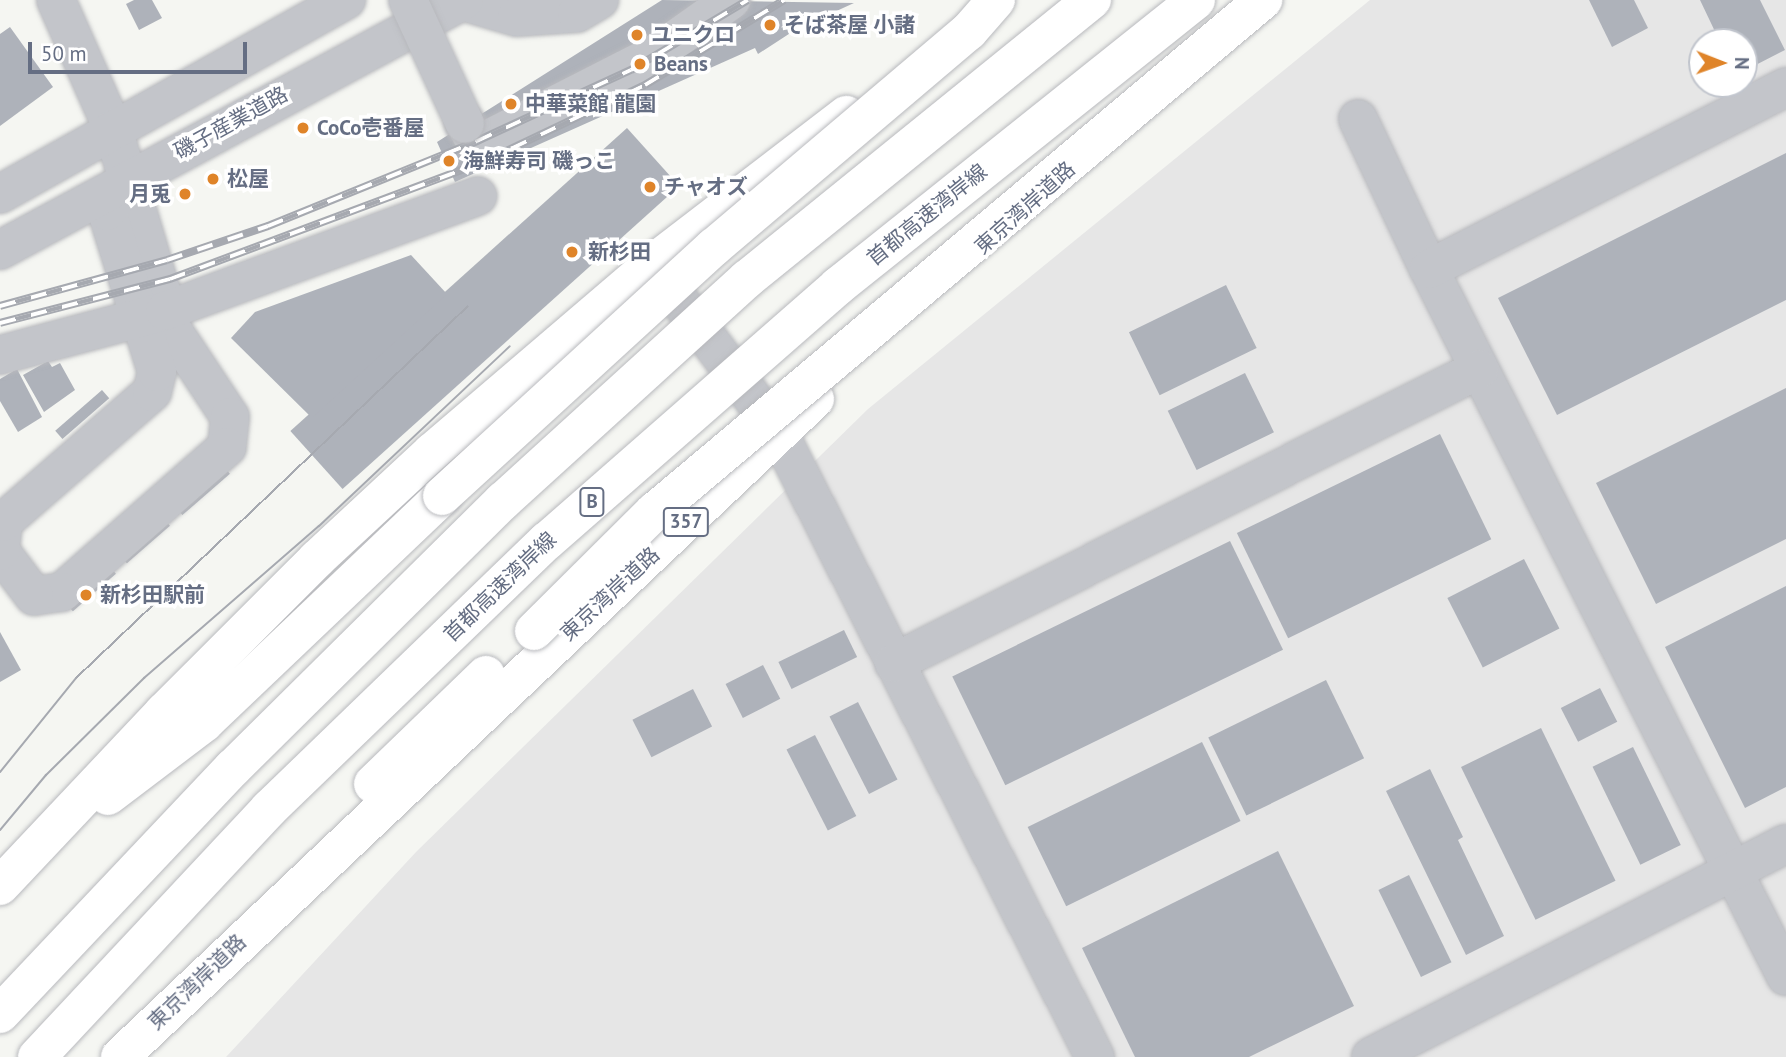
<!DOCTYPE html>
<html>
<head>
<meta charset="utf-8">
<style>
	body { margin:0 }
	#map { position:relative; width:1786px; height:1057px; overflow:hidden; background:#f5f6f2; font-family:"PT Sans","Noto Sans JP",sans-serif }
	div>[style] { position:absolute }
	.built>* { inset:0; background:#e6e6e6 }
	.building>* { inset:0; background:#aeb2ba; transform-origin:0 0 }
	.roads { filter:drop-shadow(0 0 2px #b8b9bd) drop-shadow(0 0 2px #b8b9bd) }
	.minor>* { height:38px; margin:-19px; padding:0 19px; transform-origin:19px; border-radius:19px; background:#c3c5ca }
	.highway>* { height:38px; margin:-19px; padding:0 19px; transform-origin:19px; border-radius:19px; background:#fff }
	.tram>* { height:2px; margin:-1px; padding:0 1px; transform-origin:1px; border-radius:1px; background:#a6a9b0 }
	.rail>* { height:8px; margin-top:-4px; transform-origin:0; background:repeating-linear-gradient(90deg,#fff 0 16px,#a6a9b0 0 32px); box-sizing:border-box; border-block:2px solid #a6a9b0 }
	.bridges { filter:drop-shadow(0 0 2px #b8b9bd) drop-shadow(0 0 2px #b8b9bd) }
	.minor-bridge>* { height:38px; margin:-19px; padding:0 19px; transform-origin:19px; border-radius:19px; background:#c3c5ca }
	.highway-bridge>* { height:38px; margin:-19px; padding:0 19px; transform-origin:19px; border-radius:19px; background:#fff }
	.dots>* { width:19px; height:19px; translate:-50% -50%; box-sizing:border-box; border:4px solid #fff; border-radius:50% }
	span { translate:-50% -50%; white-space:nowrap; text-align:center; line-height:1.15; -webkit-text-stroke:7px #fff; paint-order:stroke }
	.shield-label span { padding:2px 5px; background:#fff; border:2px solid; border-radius:5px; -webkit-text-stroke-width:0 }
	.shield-label { font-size:19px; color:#656e83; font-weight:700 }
	.poi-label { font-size:21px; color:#656e83; font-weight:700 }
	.left { translate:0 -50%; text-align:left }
	.right { translate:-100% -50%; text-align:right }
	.street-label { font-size:21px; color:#656e83 }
	.north { position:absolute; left:1688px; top:28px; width:70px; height:70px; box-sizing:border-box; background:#fff; border:2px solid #c1c5cd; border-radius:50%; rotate:91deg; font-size:19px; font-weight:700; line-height:28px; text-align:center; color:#656e83 }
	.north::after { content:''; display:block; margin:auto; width:24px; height:32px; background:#df8429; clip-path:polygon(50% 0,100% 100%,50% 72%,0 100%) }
	.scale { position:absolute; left:28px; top:42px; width:219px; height:32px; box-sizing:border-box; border:4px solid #656e83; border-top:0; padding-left:9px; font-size:21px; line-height:24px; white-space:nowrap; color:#656e83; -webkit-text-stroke:5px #fff; paint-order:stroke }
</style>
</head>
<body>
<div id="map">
	<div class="built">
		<i style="clip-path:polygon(evenodd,1370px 0,1786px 0,1786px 1057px,226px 1057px,416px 852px,868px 409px,1370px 0,1702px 42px,1744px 42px,1744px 84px,1702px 84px,1702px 42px)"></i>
	</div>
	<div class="building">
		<i style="clip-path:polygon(134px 0,152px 0,162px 18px,139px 30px,126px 4px)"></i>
		<i style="clip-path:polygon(662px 0,854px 3px,795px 30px,758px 54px,755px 48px,455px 182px,437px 142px)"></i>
		<i style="clip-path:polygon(1589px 0,1634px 0,1648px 28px,1612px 47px)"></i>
		<i style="clip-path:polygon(1700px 0,1760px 0,1785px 50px,1744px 71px,1744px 42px,1720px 42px)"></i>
		<i style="clip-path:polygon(10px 27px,53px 87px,0 126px,0 34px)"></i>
		<i style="left:627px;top:128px;width:78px;height:453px;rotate:48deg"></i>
		<i style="clip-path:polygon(1786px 153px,1786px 300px,1557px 415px,1498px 298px)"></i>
		<i style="clip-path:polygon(411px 255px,447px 294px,312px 418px,231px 338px,255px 312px)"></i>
		<i style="left:1226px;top:285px;width:70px;height:108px;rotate:64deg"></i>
		<i style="clip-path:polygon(48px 361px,52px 367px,60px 363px,75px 390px,44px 412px,23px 375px)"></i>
		<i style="clip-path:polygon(17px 369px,42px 417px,18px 432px,0 401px,0 379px)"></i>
		<i style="left:1245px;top:373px;width:66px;height:86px;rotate:64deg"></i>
		<i style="clip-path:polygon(1786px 388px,1786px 539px,1656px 604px,1596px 483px)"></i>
		<i style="left:102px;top:390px;width:11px;height:62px;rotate:49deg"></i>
		<i style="left:1440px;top:434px;width:117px;height:226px;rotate:64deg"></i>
		<i style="left:224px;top:467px;width:9px;height:63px;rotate:49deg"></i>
		<i style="left:164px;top:519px;width:9px;height:57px;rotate:49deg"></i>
		<i style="left:1230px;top:541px;width:121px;height:309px;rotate:64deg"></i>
		<i style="left:1524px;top:559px;width:78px;height:86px;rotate:63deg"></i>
		<i style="left:110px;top:567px;width:9px;height:57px;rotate:49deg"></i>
		<i style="clip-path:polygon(1786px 586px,1786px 787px,1745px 808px,1665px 647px)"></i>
		<i style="left:844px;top:630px;width:30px;height:73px;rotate:64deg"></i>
		<i style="clip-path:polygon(0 632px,21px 670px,0 682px)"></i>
		<i style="left:763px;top:665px;width:38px;height:42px;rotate:63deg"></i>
		<i style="left:1326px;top:680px;width:87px;height:131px;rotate:64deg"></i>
		<i style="left:1600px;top:688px;width:38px;height:44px;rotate:63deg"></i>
		<i style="left:693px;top:689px;width:42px;height:68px;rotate:63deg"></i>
		<i style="left:858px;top:702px;width:87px;height:32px;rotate:63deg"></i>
		<i style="left:1541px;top:728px;width:170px;height:89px;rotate:64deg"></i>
		<i style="left:815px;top:735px;width:91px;height:32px;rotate:63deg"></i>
		<i style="left:1202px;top:742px;width:88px;height:194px;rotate:64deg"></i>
		<i style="left:1633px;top:747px;width:109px;height:45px;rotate:64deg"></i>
		<i style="clip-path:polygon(1430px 769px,1463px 837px,1458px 840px,1504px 936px,1466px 955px,1386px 791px)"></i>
		<i style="clip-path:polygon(1278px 851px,1354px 1006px,1249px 1057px,1135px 1057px,1082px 948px)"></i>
		<i style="left:1409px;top:875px;width:97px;height:34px;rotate:64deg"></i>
	</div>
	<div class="roads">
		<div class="minor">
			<i style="left:56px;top:0;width:141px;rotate:66.2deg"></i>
			<i style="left:113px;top:129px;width:211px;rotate:73.5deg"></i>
			<i style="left:173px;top:331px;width:103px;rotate:56.5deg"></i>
			<i style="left:230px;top:417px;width:30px;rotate:96deg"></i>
			<i style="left:227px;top:447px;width:220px;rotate:138.7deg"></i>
			<i style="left:62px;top:592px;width:28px;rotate:172deg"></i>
			<i style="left:34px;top:596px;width:56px;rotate:-127.1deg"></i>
			<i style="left:0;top:551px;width:29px;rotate:-84deg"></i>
			<i style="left:3px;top:522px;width:198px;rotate:-41.1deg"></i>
			<i style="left:152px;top:392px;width:21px;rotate:-76deg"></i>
			<i style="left:157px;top:372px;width:169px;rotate:-107.3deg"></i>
			<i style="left:107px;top:211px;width:37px;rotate:-57deg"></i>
			<i style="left:462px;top:1px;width:57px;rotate:16.2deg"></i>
			<i style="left:517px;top:17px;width:60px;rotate:-3.8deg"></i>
			<i style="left:577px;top:13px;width:26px;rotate:-31deg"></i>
			<i style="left:1358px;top:119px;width:166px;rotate:64.7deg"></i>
			<i style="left:1429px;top:269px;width:792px;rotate:63.21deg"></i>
			<i style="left:465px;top:124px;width:24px;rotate:60deg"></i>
			<i style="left:477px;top:145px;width:196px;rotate:-27deg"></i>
			<i style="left:652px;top:56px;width:97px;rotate:-35.3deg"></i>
			<i style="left:0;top:194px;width:397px;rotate:-29.3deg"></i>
			<i style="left:0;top:250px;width:527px;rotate:-28.32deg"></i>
			<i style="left:652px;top:264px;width:210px;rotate:53.1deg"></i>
			<i style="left:778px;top:432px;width:701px;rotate:63.11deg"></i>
			<i style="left:1429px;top:269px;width:401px;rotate:-27deg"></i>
			<i style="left:0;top:355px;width:171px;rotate:-14.9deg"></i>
			<i style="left:165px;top:311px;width:333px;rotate:-20.2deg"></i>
			<i style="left:894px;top:663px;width:655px;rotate:-26.68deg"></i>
			<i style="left:1371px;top:1057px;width:466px;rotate:-27.2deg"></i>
		</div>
		<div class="highway">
			<i style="left:373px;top:784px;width:157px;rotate:-44deg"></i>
			<i style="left:108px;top:796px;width:121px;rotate:-37.2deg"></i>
			<i style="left:204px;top:723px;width:329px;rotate:-43.6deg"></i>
			<i style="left:0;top:886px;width:239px;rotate:-46.7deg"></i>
			<i style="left:164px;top:712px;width:216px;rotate:-45deg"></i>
			<i style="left:317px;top:559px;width:157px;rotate:-42.9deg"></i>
			<i style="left:432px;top:452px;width:289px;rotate:-40.5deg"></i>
			<i style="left:652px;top:264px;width:245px;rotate:-37.5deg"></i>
			<i style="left:120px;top:1057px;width:957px;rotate:-43.43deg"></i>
		</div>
	</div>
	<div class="tram">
		<i style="left:0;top:772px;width:121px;rotate:-51deg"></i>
		<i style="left:76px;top:678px;width:540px;rotate:-43.5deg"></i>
		<i style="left:0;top:830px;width:72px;rotate:-50.1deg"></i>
		<i style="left:46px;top:775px;width:138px;rotate:-44.7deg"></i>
		<i style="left:144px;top:678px;width:232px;rotate:-41deg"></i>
		<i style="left:319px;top:526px;width:262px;rotate:-43.3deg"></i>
	</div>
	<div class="rail">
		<i style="left:0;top:306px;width:173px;rotate:-15.4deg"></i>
		<i style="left:167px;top:260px;width:107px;rotate:-18.6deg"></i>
		<i style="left:268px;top:226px;width:226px;rotate:-22.1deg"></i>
		<i style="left:477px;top:141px;width:170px;rotate:-24.8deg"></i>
		<i style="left:631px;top:70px;width:136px;rotate:-30.9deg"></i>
		<i style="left:0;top:323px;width:176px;rotate:-14.5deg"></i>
		<i style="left:170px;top:279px;width:334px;rotate:-20.5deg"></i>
		<i style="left:483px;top:162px;width:179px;rotate:-25.4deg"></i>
		<i style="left:645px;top:85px;width:163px;rotate:-31.4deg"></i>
	</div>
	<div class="bridges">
		<div class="minor-bridge">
			<i style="left:408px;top:0;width:136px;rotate:65.3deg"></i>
		</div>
		<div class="highway-bridge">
			<i style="left:442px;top:496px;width:369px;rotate:-42.5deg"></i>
			<i style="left:714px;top:247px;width:334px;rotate:-40.3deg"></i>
			<i style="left:969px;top:31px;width:41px;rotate:-48.9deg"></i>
			<i style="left:534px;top:631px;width:169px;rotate:-44.8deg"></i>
			<i style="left:654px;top:512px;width:796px;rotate:-40.05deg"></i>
			<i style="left:0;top:1014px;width:339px;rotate:-46.6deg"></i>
			<i style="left:233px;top:768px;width:380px;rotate:-44.7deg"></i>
			<i style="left:503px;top:501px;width:330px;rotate:-42.3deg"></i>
			<i style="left:747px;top:279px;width:444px;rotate:-39deg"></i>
			<i style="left:37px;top:1057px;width:340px;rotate:-46.9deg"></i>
			<i style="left:269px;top:809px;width:386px;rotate:-44deg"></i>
			<i style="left:547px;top:541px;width:387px;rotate:-41.2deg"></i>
			<i style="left:838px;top:286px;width:458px;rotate:-38.6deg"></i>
		</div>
	</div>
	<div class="dots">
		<i style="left:770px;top:25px;background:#df8429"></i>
		<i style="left:637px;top:35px;background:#df8429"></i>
		<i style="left:640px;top:64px;background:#df8429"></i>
		<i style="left:511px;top:104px;background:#df8429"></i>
		<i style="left:303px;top:128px;background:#df8429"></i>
		<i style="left:449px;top:161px;background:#df8429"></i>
		<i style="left:213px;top:179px;background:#df8429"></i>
		<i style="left:650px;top:187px;background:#df8429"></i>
		<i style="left:185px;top:194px;background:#df8429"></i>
		<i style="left:572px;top:252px;background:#df8429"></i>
		<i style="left:86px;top:595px;background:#df8429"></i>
	</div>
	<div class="shield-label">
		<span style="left:592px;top:502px">B</span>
		<span style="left:686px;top:522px">357</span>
	</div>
	<div class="poi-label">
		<span class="left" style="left:784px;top:25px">そば茶屋 小諸</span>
		<span class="left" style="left:651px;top:35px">ユニクロ</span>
		<span class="left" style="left:654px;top:64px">Beans</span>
		<span class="left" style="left:525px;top:104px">中華菜館 龍園</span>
		<span class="left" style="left:317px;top:128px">CoCo壱番屋</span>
		<span class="left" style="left:463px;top:161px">海鮮寿司 磯っこ</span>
		<span class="left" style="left:227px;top:179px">松屋</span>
		<span class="left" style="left:664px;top:187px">チャオズ</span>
		<span class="right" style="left:171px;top:194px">月兎</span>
		<span class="left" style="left:588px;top:252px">新杉田</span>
		<span class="left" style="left:100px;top:595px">新杉田駅前</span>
	</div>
	<div class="street-label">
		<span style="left:231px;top:123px;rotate:-29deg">磯子産業道路</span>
		<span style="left:1025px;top:208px;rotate:-42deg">東京湾岸道路</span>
		<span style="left:927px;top:215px;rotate:-39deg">首都高速湾岸線</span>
		<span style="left:500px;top:587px;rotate:-44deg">首都高速湾岸線</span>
		<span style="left:610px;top:594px;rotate:-43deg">東京湾岸道路</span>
		<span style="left:197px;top:982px;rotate:-44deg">東京湾岸道路</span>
	</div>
	<div class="north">N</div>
	<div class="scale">50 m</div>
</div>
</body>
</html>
